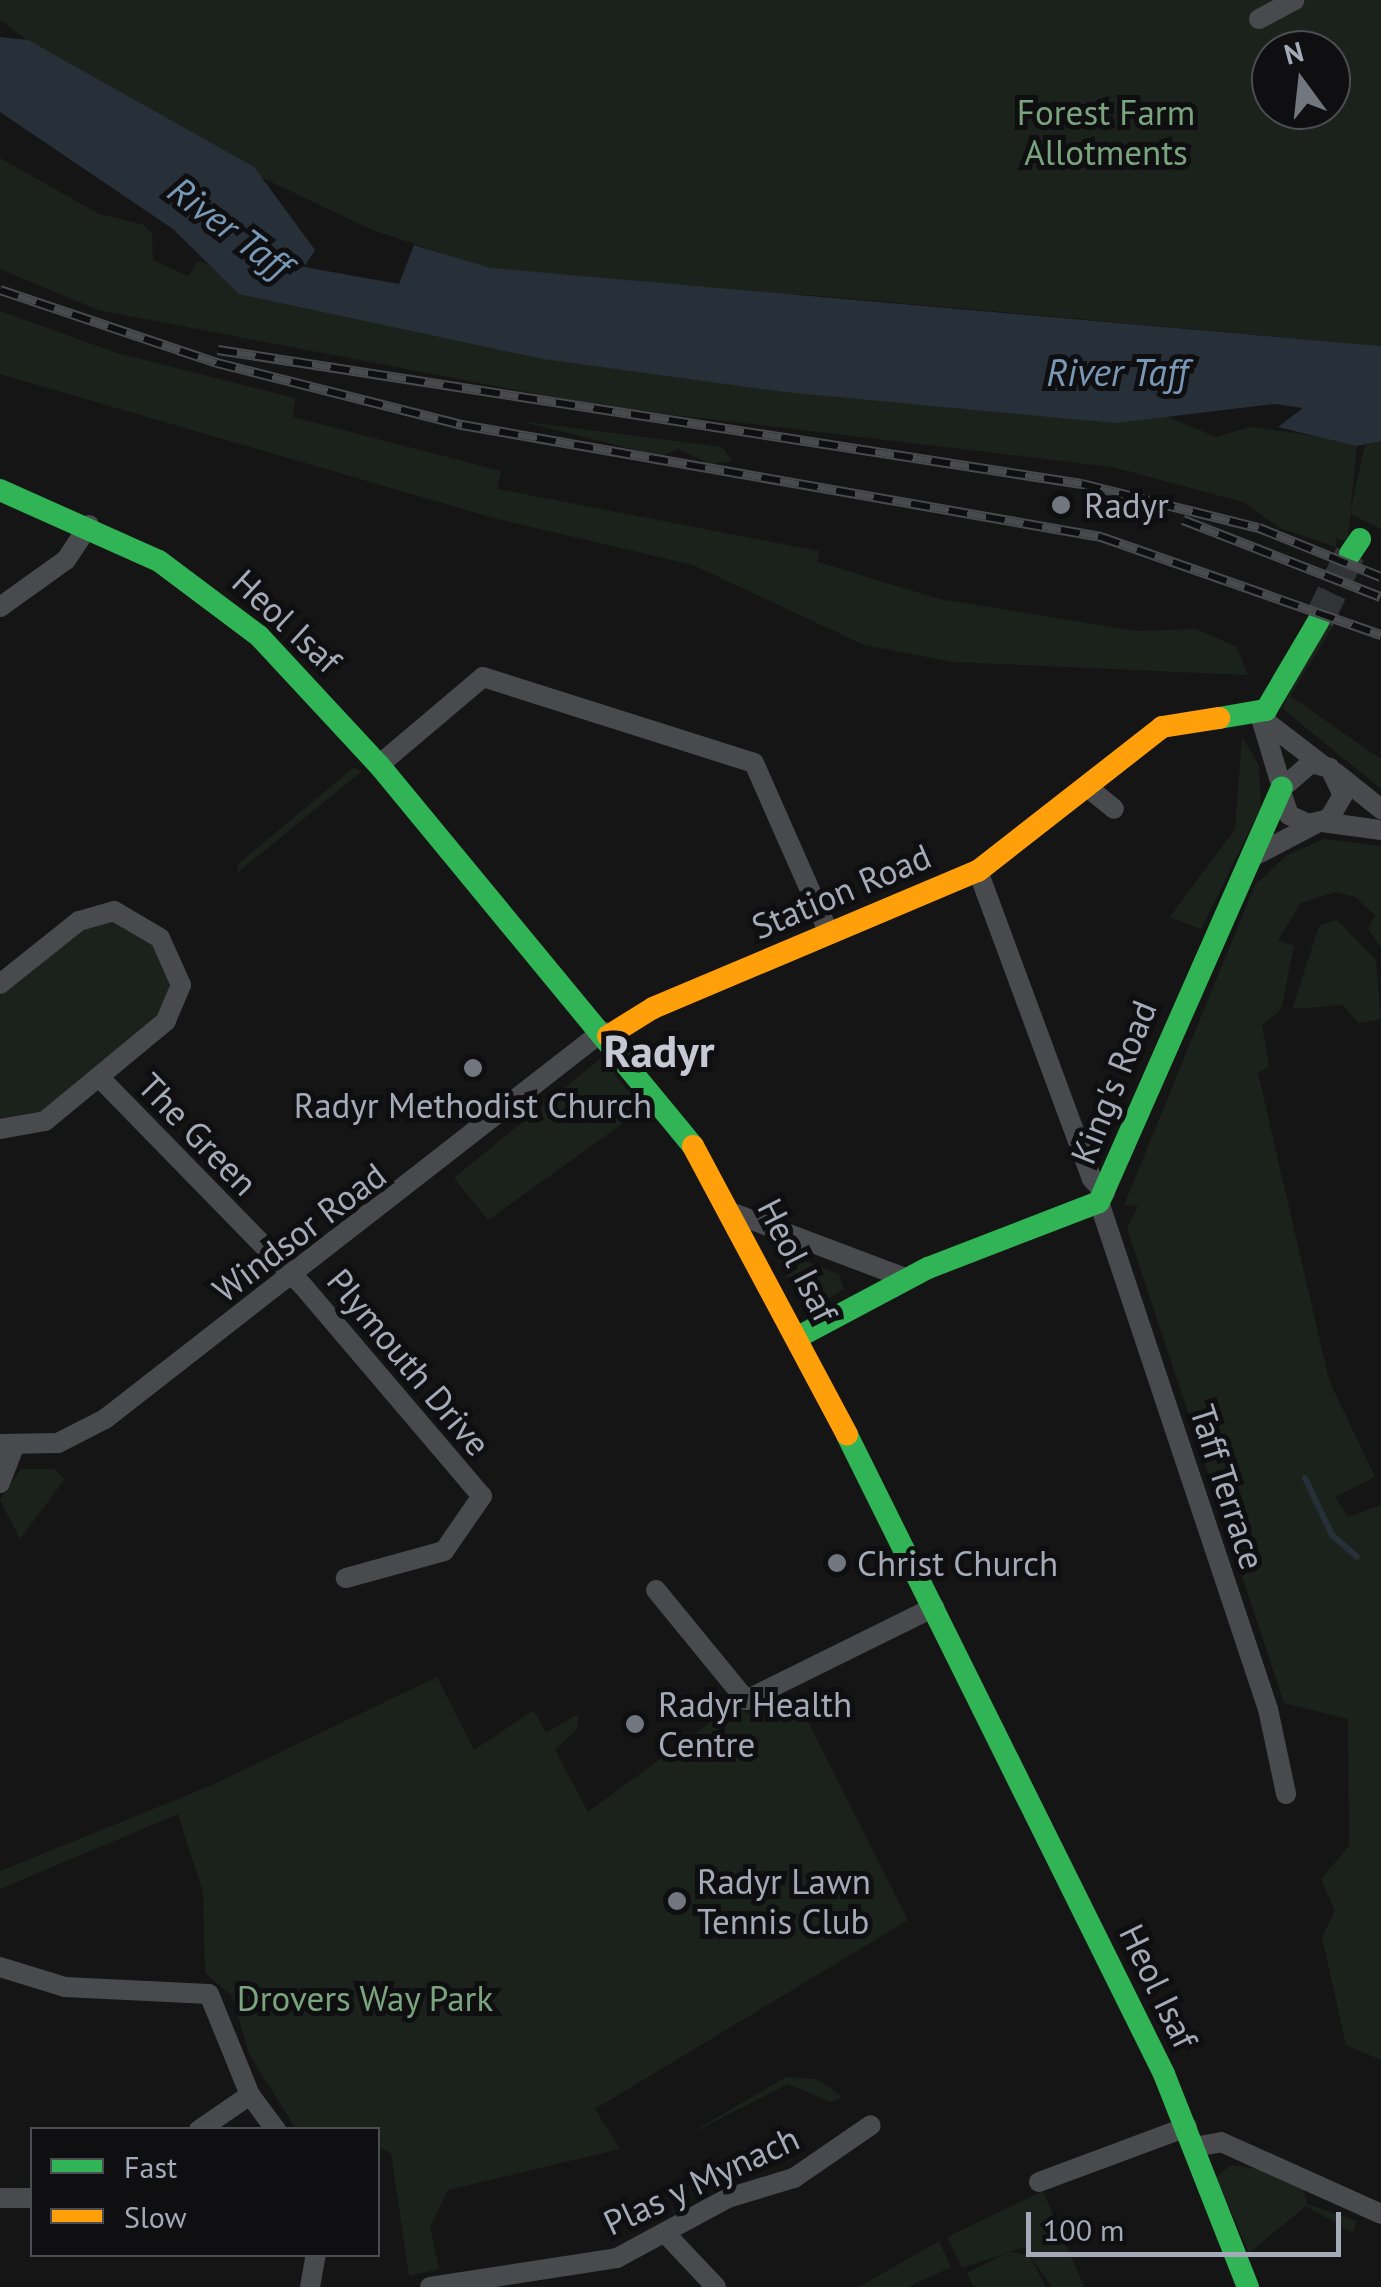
<!DOCTYPE html>
<html>
<head>
<meta charset="utf-8">
<style>
	body { margin:0 }
	#map { position:relative; width:1381px; height:2287px; overflow:hidden; background:#151515; font-family:"PT Sans",sans-serif }
	div>[style] { position:absolute }
	.green>* { inset:0; background:#1b221c }
	.water>* { inset:0; background:#273038 }
	.stream>* { height:6px; margin:-3px; padding:0 3px; transform-origin:3px; border-radius:3px; background:#273038 }
	.secondary-tunnel>* { height:30px; margin-top:-15px; transform-origin:0; background:repeating-linear-gradient(90deg,#323335 0 30px,transparent 0 45px) }
	.street>* { height:20px; margin:-10px; padding:0 10px; transform-origin:10px; border-radius:10px; background:#494a4e }
	.fast>* { height:22px; margin:-11px; padding:0 11px; transform-origin:11px; border-radius:11px; background:#30b455 }
	.slow>* { height:22px; margin:-11px; padding:0 11px; transform-origin:11px; border-radius:11px; background:#ff9f0a }
	.rail>* { height:10px; margin-top:-5px; transform-origin:0; background:repeating-linear-gradient(90deg,#0f0f11 0 19px,#484a4d 0 38px); box-sizing:border-box; border-block:2px solid #484a4d }
	.dots>* { width:28px; height:28px; translate:-50% -50%; box-sizing:border-box; border:5px solid #0f0f11; border-radius:50% }
	span { translate:-50% -50%; white-space:nowrap; text-align:center; line-height:1.15; -webkit-text-stroke:10px #0f0f11; paint-order:stroke }
	.park-label { font-size:35px; color:#7aa47d }
	.poi-label { font-size:35px; color:#a4aab7 }
	.left { translate:0 -50%; text-align:left }
	.street-label { font-size:35px; color:#a4aab7 }
	.water-label { font-size:38px; color:#7898b6; font-style:italic }
	.district-label { font-size:45px; color:#c6c9d3; font-weight:700 }
	.legend { position:absolute; left:30px; top:2127px; width:350px; height:130px; box-sizing:border-box; background:#0f0f11; border:2px solid #4b4d53; margin:0; padding:12px 18px; list-style:none; font-size:30px; color:#a4aab7 }
	.legend li { display:flex; align-items:center; gap:20px; height:50px }
	.legend b { width:50px; border:2px solid #4b4d53 }
	.north { position:absolute; left:1251px; top:30px; width:100px; height:100px; box-sizing:border-box; background:#0f0f11; border:2px solid #4b4d53; border-radius:50%; rotate:345deg; font-size:28px; font-weight:700; line-height:40px; text-align:center; color:#a4aab7 }
	.north::after { content:''; display:block; margin:auto; width:35px; height:45px; background:#72767e; clip-path:polygon(50% 0,100% 100%,50% 72%,0 100%) }
	.scale { position:absolute; left:1026px; top:2212px; width:315px; height:45px; box-sizing:border-box; border:5px solid #a4aab7; border-top:0; padding-left:12px; font-size:30px; line-height:35px; white-space:nowrap; color:#a4aab7; -webkit-text-stroke:8px #0f0f11; paint-order:stroke }
</style>
</head>
<body>
<div id="map">
	<div class="green">
		<i style="clip-path:polygon(evenodd,0 0,1381px 0,1381px 346px,811px 295px,537px 285px,370px 229px,219px 157px,94px 89px,0 20px,0 0,1271px 50px,1331px 50px,1331px 110px,1271px 110px,1271px 50px)"></i>
		<i style="clip-path:polygon(0 158px,99px 214px,142px 224px,152px 233px,153px 260px,188px 276px,198px 261px,260px 284px,1161px 414px,1216px 437px,1250px 427px,1324px 437px,1357px 446px,1350px 513px,1365px 445px,1381px 436px,1381px 529px,1351px 514px,1347px 542px,1336px 538px,1336px 547px,1280px 528px,1243px 502px,1112px 467px,600px 406px,98px 310px,0 269px)"></i>
		<i style="clip-path:polygon(0 311px,117px 353px,295px 398px,293px 417px,501px 471px,497px 489px,819px 551px,818px 562px,939px 599px,1137px 631px,1196px 629px,1237px 647px,1248px 675px,953px 662px,864px 645px,693px 565px,497px 519px,0 374px)"></i>
		<i style="clip-path:polygon(520px 421px,722px 447px,732px 461px,709px 464px,679px 449px,660px 456px)"></i>
		<i style="clip-path:polygon(1325px 621px,1334px 625px,1290px 696px,1381px 759px,1381px 789px,1282px 708px)"></i>
		<i style="clip-path:polygon(1242px 737px,1259px 765px,1261px 807px,1201px 929px,1170px 917px,1235px 829px)"></i>
		<i style="clip-path:polygon(353px 768px,362px 771px,237px 873px,238px 864px)"></i>
		<i style="clip-path:polygon(1324px 839px,1381px 846px,1381px 947px,1368px 929px,1375px 915px,1355px 897px,1336px 892px,1301px 903px,1278px 940px,1294px 946px,1281px 1010px,1262px 1025px,1269px 1067px,1258px 1073px,1329px 1380px,1375px 1477px,1335px 1497px,1348px 1517px,1381px 1505px,1381px 2060px,1346px 2045px,1322px 1937px,1335px 1911px,1321px 1879px,1349px 1846px,1348px 1719px,1284px 1703px,1127px 1228px,1138px 1206px,1124px 1205px,1255px 885px,1287px 855px)"></i>
		<i style="clip-path:polygon(112px 920px,150px 941px,171px 980px,160px 1015px,42px 1112px,0 1118px,0 996px,84px 928px)"></i>
		<i style="clip-path:polygon(1337px 920px,1376px 960px,1381px 1019px,1359px 1023px,1342px 1005px,1292px 1009px,1319px 926px)"></i>
		<i style="clip-path:polygon(601px 1058px,643px 1109px,488px 1220px,454px 1178px)"></i>
		<i style="clip-path:polygon(789px 1255px,839px 1274px,844px 1289px,817px 1306px,801px 1303px,779px 1260px)"></i>
		<i style="clip-path:polygon(21px 1469px,54px 1469px,65px 1479px,20px 1539px,0 1500px)"></i>
		<i style="clip-path:polygon(437px 1677px,474px 1750px,534px 1710px,546px 1733px,578px 1714px,577px 1729px,555px 1750px,588px 1812px,734px 1705px,759px 1720px,800px 1706px,908px 1920px,595px 2109px,620px 2149px,448px 2190px,430px 2227px,439px 2269px,409px 2276px,391px 2153px,378px 2147px,378px 2130px,296px 2129px,249px 2054px,232px 1996px,205px 1973px,203px 1893px,178px 1814px,0 1889px,0 1871px,210px 1786px)"></i>
		<i style="clip-path:polygon(786px 2077px,817px 2079px,842px 2097px,831px 2102px,788px 2084px,684px 2137px)"></i>
		<i style="clip-path:polygon(1231px 2165px,1300px 2175px,1307px 2204px,1357px 2221px,1353px 2233px,1306px 2206px,1249px 2253px,1216px 2177px)"></i>
		<i style="clip-path:polygon(1043px 2191px,1084px 2287px,1052px 2287px,1024px 2247px,962px 2268px,947px 2237px)"></i>
		<i style="clip-path:polygon(939px 2241px,951px 2267px,908px 2287px,859px 2287px)"></i>
		<i style="clip-path:polygon(1009px 2252px,1029px 2255px,1046px 2287px,974px 2287px,967px 2273px)"></i>
	</div>
	<div class="water">
		<i style="clip-path:polygon(0 37px,28px 40px,254px 167px,315px 250px,304px 267px,399px 284px,414px 245px,490px 268px,1381px 346px,1381px 441px,1357px 446px,1278px 427px,1303px 408px,1275px 404px,1115px 423px,785px 392px,543px 359px,239px 294px,173px 229px,0 112px)"></i>
	</div>
	<div class="stream">
		<i style="left:1305px;top:1478px;width:63px;rotate:64.7deg"></i>
		<i style="left:1332px;top:1535px;width:33px;rotate:41deg"></i>
	</div>
	<div class="secondary-tunnel">
		<i style="left:1319px;top:620px;width:73px;rotate:-64.8deg"></i>
	</div>
	<div class="street">
		<i style="left:1259px;top:19px;width:40px;rotate:-28deg"></i>
		<i style="left:0;top:607px;width:81px;rotate:-35.5deg"></i>
		<i style="left:66px;top:560px;width:42px;rotate:-56.7deg"></i>
		<i style="left:379px;top:765px;width:136px;rotate:-40.2deg"></i>
		<i style="left:483px;top:677px;width:284px;rotate:17.6deg"></i>
		<i style="left:754px;top:763px;width:186px;rotate:66.2deg"></i>
		<i style="left:1336px;top:773px;width:58px;rotate:38.7deg"></i>
		<i style="left:1086px;top:786px;width:36px;rotate:39deg"></i>
		<i style="left:1282px;top:788px;width:73px;rotate:-106.7deg"></i>
		<i style="left:1261px;top:718px;width:76px;rotate:37.5deg"></i>
		<i style="left:1281px;top:791px;width:25px;rotate:72deg"></i>
		<i style="left:1289px;top:815px;width:21px;rotate:25deg"></i>
		<i style="left:1308px;top:824px;width:22px;rotate:-13deg"></i>
		<i style="left:1329px;top:819px;width:28px;rotate:-60deg"></i>
		<i style="left:1343px;top:795px;width:30px;rotate:-116deg"></i>
		<i style="left:1330px;top:768px;width:20px;rotate:-165deg"></i>
		<i style="left:1311px;top:763px;width:38px;rotate:139deg"></i>
		<i style="left:1322px;top:822px;width:60px;rotate:7.7deg"></i>
		<i style="left:1256px;top:855px;width:67px;rotate:-27.7deg"></i>
		<i style="left:978px;top:871px;width:328px;rotate:69.7deg"></i>
		<i style="left:1092px;top:1179px;width:19px;rotate:47deg"></i>
		<i style="left:0;top:984px;width:101px;rotate:-38.6deg"></i>
		<i style="left:79px;top:921px;width:36px;rotate:-16deg"></i>
		<i style="left:114px;top:911px;width:53px;rotate:30.4deg"></i>
		<i style="left:160px;top:938px;width:51px;rotate:65.9deg"></i>
		<i style="left:181px;top:985px;width:39px;rotate:113deg"></i>
		<i style="left:166px;top:1021px;width:157px;rotate:140.4deg"></i>
		<i style="left:45px;top:1121px;width:46px;rotate:169.9deg"></i>
		<i style="left:99px;top:1077px;width:292px;rotate:45.7deg"></i>
		<i style="left:303px;top:1286px;width:276px;rotate:49.6deg"></i>
		<i style="left:482px;top:1496px;width:67px;rotate:124.6deg"></i>
		<i style="left:444px;top:1551px;width:102px;rotate:164.6deg"></i>
		<i style="left:1099px;top:1202px;width:534px;rotate:71.57deg"></i>
		<i style="left:1268px;top:1709px;width:87px;rotate:78deg"></i>
		<i style="left:736px;top:1214px;width:184px;rotate:20.7deg"></i>
		<i style="left:0;top:1444px;width:58px;rotate:-1deg"></i>
		<i style="left:58px;top:1443px;width:53px;rotate:-27.1deg"></i>
		<i style="left:105px;top:1419px;width:631px;rotate:-37.92deg"></i>
		<i style="left:0;top:1483px;width:39px;rotate:-69deg"></i>
		<i style="left:656px;top:1590px;width:142px;rotate:50.7deg"></i>
		<i style="left:746px;top:1700px;width:210px;rotate:-26.3deg"></i>
		<i style="left:0;top:1967px;width:68px;rotate:17.1deg"></i>
		<i style="left:65px;top:1987px;width:144px;rotate:2.8deg"></i>
		<i style="left:209px;top:1994px;width:109px;rotate:67.9deg"></i>
		<i style="left:250px;top:2095px;width:44px;rotate:53.4deg"></i>
		<i style="left:199px;top:2130px;width:62px;rotate:-34.5deg"></i>
		<i style="left:1194px;top:2147px;width:27px;rotate:-10deg"></i>
		<i style="left:1221px;top:2142px;width:175px;rotate:24.2deg"></i>
		<i style="left:1039px;top:2182px;width:158px;rotate:-20.4deg"></i>
		<i style="left:0;top:2198px;width:32px"></i>
		<i style="left:666px;top:2234px;width:73px;rotate:46.7deg"></i>
		<i style="left:310px;top:2287px;width:34px;rotate:-80deg"></i>
		<i style="left:430px;top:2287px;width:189px;rotate:-8.8deg"></i>
		<i style="left:617px;top:2258px;width:126px;rotate:-28.4deg"></i>
		<i style="left:728px;top:2198px;width:69px;rotate:-16.9deg"></i>
		<i style="left:794px;top:2178px;width:93px;rotate:-34.5deg"></i>
	</div>
	<div class="fast">
		<i style="left:0;top:490px;width:174px;rotate:24.1deg"></i>
		<i style="left:159px;top:561px;width:125px;rotate:36.9deg"></i>
		<i style="left:259px;top:636px;width:176px;rotate:47.1deg"></i>
		<i style="left:379px;top:765px;width:494px;rotate:50.5deg"></i>
		<i style="left:1350px;top:554px;width:18px;rotate:-56deg"></i>
		<i style="left:1219px;top:718px;width:48px;rotate:-9.7deg"></i>
		<i style="left:1266px;top:710px;width:104px;rotate:-59.5deg"></i>
		<i style="left:798px;top:1337px;width:147px;rotate:-28deg"></i>
		<i style="left:928px;top:1268px;width:183px;rotate:-21.1deg"></i>
		<i style="left:1099px;top:1202px;width:453px;rotate:-66.2deg"></i>
		<i style="left:847px;top:1435px;width:713px;rotate:63.61deg"></i>
		<i style="left:1164px;top:2074px;width:229px;rotate:68.5deg"></i>
	</div>
	<div class="slow">
		<i style="left:608px;top:1036px;width:53px;rotate:-31.9deg"></i>
		<i style="left:653px;top:1008px;width:353px;rotate:-22.9deg"></i>
		<i style="left:978px;top:871px;width:234px;rotate:-38deg"></i>
		<i style="left:1162px;top:727px;width:58px;rotate:-9deg"></i>
		<i style="left:693px;top:1146px;width:327px;rotate:61.9deg"></i>
	</div>
	<div class="rail">
		<i style="left:0;top:290px;width:229px;rotate:18.6deg"></i>
		<i style="left:217px;top:363px;width:253px;rotate:14.2deg"></i>
		<i style="left:462px;top:425px;width:649px;rotate:9.94deg"></i>
		<i style="left:1101px;top:537px;width:297px;rotate:19.3deg"></i>
		<i style="left:218px;top:350px;width:874px;rotate:8.82deg"></i>
		<i style="left:1082px;top:484px;width:182px;rotate:14deg"></i>
		<i style="left:1259px;top:528px;width:131px;rotate:21.9deg"></i>
		<i style="left:1183px;top:520px;width:212px;rotate:21.3deg"></i>
	</div>
	<div class="dots">
		<i style="left:1061px;top:505px;background:#72767e"></i>
		<i style="left:473px;top:1068px;background:#72767e"></i>
		<i style="left:837px;top:1563px;background:#72767e"></i>
		<i style="left:635px;top:1724px;background:#72767e"></i>
		<i style="left:677px;top:1901px;background:#72767e"></i>
	</div>
	<div class="park-label">
		<span style="left:1106px;top:132px">Forest Farm<br>Allotments</span>
		<span style="left:365px;top:1998px">Drovers Way Park</span>
	</div>
	<div class="poi-label">
		<span class="left" style="left:1084px;top:505px">Radyr</span>
		<span style="left:473px;top:1105px">Radyr Methodist Church</span>
		<span class="left" style="left:857px;top:1563px">Christ Church</span>
		<span class="left" style="left:658px;top:1724px">Radyr Health<br>Centre</span>
		<span class="left" style="left:697px;top:1901px">Radyr Lawn<br>Tennis Club</span>
	</div>
	<div class="street-label">
		<span style="left:287px;top:621px;rotate:43deg">Heol Isaf</span>
		<span style="left:841px;top:891px;rotate:-23deg">Station Road</span>
		<span style="left:1113px;top:1082px;rotate:-68deg">King's Road</span>
		<span style="left:198px;top:1134px;rotate:46deg">The Green</span>
		<span style="left:299px;top:1232px;rotate:-37deg">Windsor Road</span>
		<span style="left:798px;top:1260px;rotate:63deg">Heol Isaf</span>
		<span style="left:409px;top:1362px;rotate:50deg">Plymouth Drive</span>
		<span style="left:1228px;top:1487px;rotate:72deg">Taff Terrace</span>
		<span style="left:1159px;top:1986px;rotate:64deg">Heol Isaf</span>
		<span style="left:701px;top:2180px;rotate:-25deg">Plas y Mynach</span>
	</div>
	<div class="water-label">
		<span style="left:230px;top:227px;rotate:37deg">River Taff</span>
		<span style="left:1117px;top:372px">River Taff</span>
	</div>
	<div class="district-label">
		<span style="left:659px;top:1051px">Radyr</span>
	</div>
	<ul class="legend">
	<li><b style="height:12px;background:#30b455"></b>Fast</li>
	<li><b style="height:12px;background:#ff9f0a"></b>Slow</li>
	</ul>
	<div class="north">N</div>
	<div class="scale">100 m</div>
</div>
</body>
</html>
